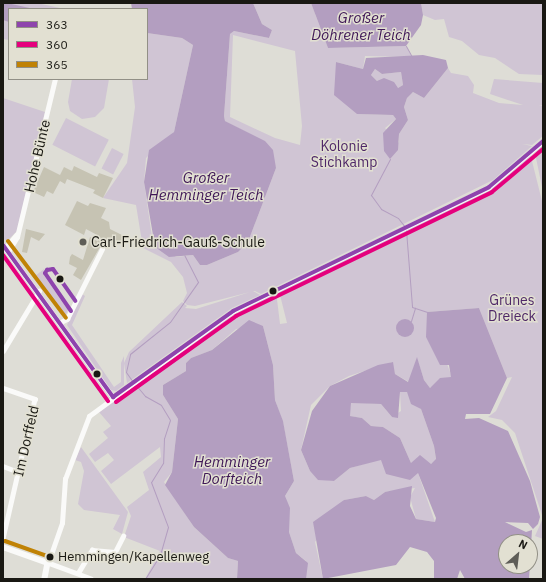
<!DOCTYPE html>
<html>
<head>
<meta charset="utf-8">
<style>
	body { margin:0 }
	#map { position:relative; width:546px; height:582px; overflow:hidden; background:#deddd6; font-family:"IBM Plex Sans",sans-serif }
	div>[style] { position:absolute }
	.green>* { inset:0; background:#d0c5d4; transform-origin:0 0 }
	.water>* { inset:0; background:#b39ec0 }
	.round { border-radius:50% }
	.stream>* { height:1px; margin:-0.5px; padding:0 0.5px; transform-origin:0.5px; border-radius:0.5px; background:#b39ec0 }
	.building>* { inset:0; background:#c6c3b3 }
	.minor>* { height:4.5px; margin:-2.25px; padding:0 2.25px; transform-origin:2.25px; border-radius:2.25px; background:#fafaf9 }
	.major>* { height:5.5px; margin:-2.75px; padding:0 2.75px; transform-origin:2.75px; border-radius:2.75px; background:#fafaf9 }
	.bus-1>* { height:4px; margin:-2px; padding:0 2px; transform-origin:2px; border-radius:2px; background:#8e44ad }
	.bus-2>* { height:4px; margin:-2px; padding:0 2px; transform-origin:2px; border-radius:2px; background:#e5007d }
	.bus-3>* { height:4px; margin:-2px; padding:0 2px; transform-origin:2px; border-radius:2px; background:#c08205 }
	.dots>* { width:11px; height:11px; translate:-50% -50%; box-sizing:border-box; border:2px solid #e2e0d2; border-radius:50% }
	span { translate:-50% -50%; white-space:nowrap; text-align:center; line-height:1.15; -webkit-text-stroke:3px #e2e0d2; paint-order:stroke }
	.bus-label { font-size:13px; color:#191813 }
	.left { translate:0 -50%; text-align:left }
	.park-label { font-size:14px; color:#4f2768 }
	.street-label { font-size:14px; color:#191813 }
	.poi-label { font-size:14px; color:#191813 }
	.water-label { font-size:15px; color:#3f1757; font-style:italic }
	.frame { position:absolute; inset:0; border:4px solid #191813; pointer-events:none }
	.legend { position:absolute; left:8px; top:8px; width:140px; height:72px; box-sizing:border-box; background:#e2e0d2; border:1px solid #929086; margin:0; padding:5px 7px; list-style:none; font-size:12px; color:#191813 }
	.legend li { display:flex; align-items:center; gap:8px; height:20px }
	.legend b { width:20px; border:1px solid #929086 }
	.north { position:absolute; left:498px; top:534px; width:40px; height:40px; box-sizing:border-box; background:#e2e0d2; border:1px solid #929086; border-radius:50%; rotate:28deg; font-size:11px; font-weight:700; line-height:16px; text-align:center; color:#191813 }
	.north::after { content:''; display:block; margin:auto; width:14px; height:18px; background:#5e5d57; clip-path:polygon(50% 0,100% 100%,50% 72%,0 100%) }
</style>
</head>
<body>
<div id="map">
	<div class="green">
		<i style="clip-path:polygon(3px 3px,37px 3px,60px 8px,9px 9px,9px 40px,3px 39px)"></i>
		<i style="clip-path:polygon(evenodd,253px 3px,311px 3px,328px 48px,406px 46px,412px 57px,365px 56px,363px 69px,336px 62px,357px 114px,393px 115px,396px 119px,385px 128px,399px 143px,399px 134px,408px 120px,404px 107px,407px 98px,413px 92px,424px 98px,448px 68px,451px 73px,468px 76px,474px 85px,473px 93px,499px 103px,523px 105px,490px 94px,494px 79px,543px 83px,543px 105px,539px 106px,543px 106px,543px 136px,532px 145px,522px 144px,532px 146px,493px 180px,261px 294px,255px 291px,253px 291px,260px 295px,232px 308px,127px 383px,124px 363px,129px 352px,182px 302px,187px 306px,185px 308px,196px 309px,250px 292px,195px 306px,187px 305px,183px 301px,187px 293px,183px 277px,171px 262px,143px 248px,136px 205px,103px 198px,127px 163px,135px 107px,132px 79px,147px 79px,147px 33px,182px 38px,193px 45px,174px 132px,146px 158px,144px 182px,152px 237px,176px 257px,193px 255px,200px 265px,207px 265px,238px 252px,248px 242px,276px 168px,265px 142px,225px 121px,224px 116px,230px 34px,234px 31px,269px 38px,272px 30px,262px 24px,253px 3px,233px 35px,295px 51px,302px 126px,300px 145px,275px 138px,230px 117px,233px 35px)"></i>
		<i style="clip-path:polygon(421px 3px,543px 3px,543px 75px,519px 74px,495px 58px,479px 55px,462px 41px,449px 37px,444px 19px,435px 20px,423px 15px)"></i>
		<i style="clip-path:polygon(375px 69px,382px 74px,401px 72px,403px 85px,398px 88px,377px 81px,371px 75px)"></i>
		<i style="clip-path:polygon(72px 79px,109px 79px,104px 108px,95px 117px,82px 119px,70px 111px,68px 102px)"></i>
		<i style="clip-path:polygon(3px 98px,45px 112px,17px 231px,7px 241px,3px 239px)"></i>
		<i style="left:66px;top:118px;width:48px;height:30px;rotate:27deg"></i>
		<i style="clip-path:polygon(543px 145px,543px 192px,535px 153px)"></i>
		<i style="left:112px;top:148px;width:13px;height:23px;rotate:27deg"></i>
		<i style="clip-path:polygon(530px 153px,543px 205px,543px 539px,535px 536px,543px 518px,515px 433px,502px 420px,488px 417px,496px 411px,512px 377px,507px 378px,479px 308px,427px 312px,452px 377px,430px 388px,424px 380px,417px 358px,409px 382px,395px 374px,392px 362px,349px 376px,330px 386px,311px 405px,301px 450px,310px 471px,318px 479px,334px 481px,350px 468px,381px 459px,418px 473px,435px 522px,416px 519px,410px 497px,415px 488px,385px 492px,374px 500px,366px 496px,344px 500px,315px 542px,323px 579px,306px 579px,306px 561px,296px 553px,289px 532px,285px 496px,294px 481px,283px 422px,275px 400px,273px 365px,263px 326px,236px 329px,212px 350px,191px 358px,186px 363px,186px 371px,163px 385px,163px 395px,178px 419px,172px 472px,164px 482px,194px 527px,228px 558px,238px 561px,237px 579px,145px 579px,160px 551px,124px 537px,131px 516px,127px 507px,149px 490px,143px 472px,161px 457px,160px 447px,111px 484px,101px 471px,114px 460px,108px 453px,95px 462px,89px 454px,108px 438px,103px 432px,111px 426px,99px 412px,212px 328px,276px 291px,280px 324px,287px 323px,279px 291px,482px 193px,505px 178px)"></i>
		<i style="clip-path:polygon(44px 269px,43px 274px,68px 310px,66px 314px,61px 315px,35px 276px)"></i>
		<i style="clip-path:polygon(82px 294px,85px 296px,72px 325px,114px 387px,121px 382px,121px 363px,124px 356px,124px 385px,116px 391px,111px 390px,67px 325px)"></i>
		<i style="clip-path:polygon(400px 392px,407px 392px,421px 409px,434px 446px,436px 460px,431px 464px,411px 463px,400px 438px,383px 427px,371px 426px,362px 418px,349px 416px,351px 402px,381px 404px,392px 417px,401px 411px)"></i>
		<i style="clip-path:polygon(81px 447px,128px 512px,122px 534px,113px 529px,120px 515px,84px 510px,78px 504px,84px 471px,81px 462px,75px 460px)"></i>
	</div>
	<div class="water">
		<i style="clip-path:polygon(3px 3px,7px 3px,34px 9px,9px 9px,9px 22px,3px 20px)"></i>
		<i style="clip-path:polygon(131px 3px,253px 3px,262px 24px,272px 30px,269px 38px,234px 31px,230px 34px,224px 116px,225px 121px,265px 141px,273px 150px,276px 168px,248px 242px,238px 252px,207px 265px,200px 265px,193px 255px,169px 257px,155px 247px,144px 182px,149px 150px,174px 132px,193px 45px,182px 38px,147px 33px,147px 9px,132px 9px)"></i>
		<i style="clip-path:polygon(311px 3px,421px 3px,423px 15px,421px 25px,406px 46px,328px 48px)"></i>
		<i style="clip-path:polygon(evenodd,423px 55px,446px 60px,448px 68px,424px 98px,413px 92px,407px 98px,404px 107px,408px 120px,399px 134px,398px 150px,390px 159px,384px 151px,383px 133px,396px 119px,393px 115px,357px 114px,334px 95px,336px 62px,363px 69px,366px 58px,423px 55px,375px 69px,382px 74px,401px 72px,403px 85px,398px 88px,394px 82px,384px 78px,377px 81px,371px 75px,375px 69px)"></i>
		<i style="clip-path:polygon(evenodd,479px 308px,507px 378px,490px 414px,466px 414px,465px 419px,479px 418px,508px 431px,530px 481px,540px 517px,538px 524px,533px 529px,528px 523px,505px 522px,526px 532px,532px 530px,529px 579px,465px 579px,460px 570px,457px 579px,434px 579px,434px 561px,427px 552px,410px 547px,396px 565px,323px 579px,313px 522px,344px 500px,366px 496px,374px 500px,385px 492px,412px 486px,410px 506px,416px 519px,435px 522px,436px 518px,418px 473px,410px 480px,386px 474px,381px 460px,350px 468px,334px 481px,318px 480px,310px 471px,301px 450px,312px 411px,330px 386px,378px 365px,393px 362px,395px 374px,408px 382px,417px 357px,424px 380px,430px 388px,440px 378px,451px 377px,449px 365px,440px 365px,426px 337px,427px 312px,479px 308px,400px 392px,407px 392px,411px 404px,421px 409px,434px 446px,436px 459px,431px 464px,420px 455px,411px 463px,400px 438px,383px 427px,371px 426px,362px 418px,350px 416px,351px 403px,381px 404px,392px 417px,398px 418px,400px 392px,479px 308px,506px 542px,530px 542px,530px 566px,506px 566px,506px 542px)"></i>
		<i class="round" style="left:396px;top:319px;width:18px;height:18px"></i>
		<i style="clip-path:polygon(249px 320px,263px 326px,273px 365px,275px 400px,283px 421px,294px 481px,285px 496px,290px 508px,289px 532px,296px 553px,308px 563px,306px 579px,237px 579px,238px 561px,228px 558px,194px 527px,165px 485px,172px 472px,178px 419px,163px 395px,163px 385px,186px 371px,186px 363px,191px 358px,212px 350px)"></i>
	</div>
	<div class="stream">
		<i style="left:406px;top:46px;width:13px;rotate:61deg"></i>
		<i style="left:390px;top:159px;width:41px;rotate:117.8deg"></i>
		<i style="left:371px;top:195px;width:17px;rotate:54deg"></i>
		<i style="left:381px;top:209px;width:19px;rotate:28deg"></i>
		<i style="left:398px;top:218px;width:11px;rotate:52deg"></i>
		<i style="left:406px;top:230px;width:77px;rotate:85.5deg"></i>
		<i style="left:412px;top:307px;width:16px;rotate:18deg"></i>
		<i style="left:411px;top:321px;width:14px;rotate:-73deg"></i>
		<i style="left:133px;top:382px;width:12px;rotate:-125deg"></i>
		<i style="left:126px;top:372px;width:18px;rotate:-77deg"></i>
		<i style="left:130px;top:354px;width:51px;rotate:-38.7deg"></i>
		<i style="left:170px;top:322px;width:49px;rotate:-55deg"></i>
		<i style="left:198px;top:282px;width:30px;rotate:-117deg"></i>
		<i style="left:135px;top:384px;width:16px;rotate:50deg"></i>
		<i style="left:145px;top:396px;width:18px;rotate:29deg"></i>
		<i style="left:161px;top:405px;width:17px;rotate:59deg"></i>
		<i style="left:170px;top:420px;width:19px;rotate:108deg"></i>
		<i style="left:164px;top:438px;width:25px;rotate:92deg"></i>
		<i style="left:163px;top:463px;width:22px;rotate:122deg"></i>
		<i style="left:151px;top:482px;width:48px;rotate:69.3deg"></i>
		<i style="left:168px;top:527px;width:29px;rotate:106deg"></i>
		<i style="left:160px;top:555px;width:28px;rotate:122deg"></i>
	</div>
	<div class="building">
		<i style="clip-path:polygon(74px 166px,97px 177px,99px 173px,113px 178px,103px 198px,93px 193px,95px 190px,67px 179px,65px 184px,60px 181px,53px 194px,47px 191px,44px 197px,33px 192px,44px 167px,60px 175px,64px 167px,72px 171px)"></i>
		<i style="clip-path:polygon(77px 201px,88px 206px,90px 203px,106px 208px,101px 218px,109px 222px,110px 229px,124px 236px,119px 245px,104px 240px,81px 280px,73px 275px,77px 268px,69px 264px,70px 257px,72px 254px,83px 260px,90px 237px,97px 241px,99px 236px,86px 229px,84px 235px,65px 225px)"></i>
		<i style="clip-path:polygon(26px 229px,45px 234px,39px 241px,31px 237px,27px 253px,22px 252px)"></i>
	</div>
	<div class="minor">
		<i style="left:3px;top:245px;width:188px;rotate:54.1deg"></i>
		<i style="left:6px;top:247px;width:16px;rotate:-50deg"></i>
		<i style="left:9px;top:250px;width:15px;rotate:-58deg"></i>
		<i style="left:17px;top:237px;width:163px;rotate:-76.5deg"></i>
		<i style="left:61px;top:322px;width:7px;rotate:-27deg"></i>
		<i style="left:67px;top:319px;width:78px;rotate:-63.4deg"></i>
		<i style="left:3px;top:351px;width:70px;rotate:-59deg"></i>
		<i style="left:3px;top:388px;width:34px;rotate:19deg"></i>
		<i style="left:35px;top:399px;width:144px;rotate:102.9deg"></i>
		<i style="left:3px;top:466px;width:17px;rotate:21deg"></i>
		<i style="left:78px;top:573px;width:27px;rotate:-59deg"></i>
		<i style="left:92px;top:550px;width:23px;rotate:5deg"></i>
		<i style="left:115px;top:552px;width:18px;rotate:-63deg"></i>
		<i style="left:91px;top:579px;width:46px;rotate:-159.6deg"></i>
		<i style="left:48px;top:563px;width:42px;rotate:-70.7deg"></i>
		<i style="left:62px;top:523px;width:44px;rotate:-86.1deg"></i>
		<i style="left:65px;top:479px;width:67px;rotate:-69.1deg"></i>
		<i style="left:89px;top:416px;width:178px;rotate:-36.1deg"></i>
		<i style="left:233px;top:311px;width:284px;rotate:-25.8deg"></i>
		<i style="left:489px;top:187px;width:71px;rotate:-40.4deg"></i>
	</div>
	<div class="major">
		<i style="left:3px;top:547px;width:48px;rotate:19.6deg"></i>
		<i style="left:48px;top:563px;width:16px;rotate:101deg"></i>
	</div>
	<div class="bus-1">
		<i style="left:3px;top:245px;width:188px;rotate:54.1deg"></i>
		<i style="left:71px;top:311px;width:46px;rotate:-124.4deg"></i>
		<i style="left:45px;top:273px;width:4px;rotate:-56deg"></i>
		<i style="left:47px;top:270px;width:6px;rotate:-9deg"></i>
		<i style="left:53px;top:269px;width:39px;rotate:55deg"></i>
		<i style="left:113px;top:397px;width:148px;rotate:-35.6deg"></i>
		<i style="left:233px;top:311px;width:284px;rotate:-25.8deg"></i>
		<i style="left:489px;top:187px;width:71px;rotate:-40.4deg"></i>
	</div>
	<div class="bus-2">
		<i style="left:3px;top:255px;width:180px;rotate:54.3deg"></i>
		<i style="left:116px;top:402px;width:148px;rotate:-35.6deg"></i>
		<i style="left:236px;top:316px;width:284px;rotate:-25.8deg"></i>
		<i style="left:492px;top:192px;width:67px;rotate:-40.1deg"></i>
	</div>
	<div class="bus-3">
		<i style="left:8px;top:241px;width:96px;rotate:53deg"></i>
		<i style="left:5px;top:541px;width:48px;rotate:19.6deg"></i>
	</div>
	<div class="dots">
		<i style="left:83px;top:242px;background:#5e5d57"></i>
		<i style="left:60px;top:279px;background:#191813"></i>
		<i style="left:273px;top:291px;background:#191813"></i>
		<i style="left:97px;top:374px;background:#191813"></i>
		<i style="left:50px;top:557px;background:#191813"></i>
	</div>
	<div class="bus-label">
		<span class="left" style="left:58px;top:557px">Hemmingen/Kapellenweg</span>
	</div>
	<div class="park-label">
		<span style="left:344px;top:154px">Kolonie<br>Stichkamp</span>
		<span style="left:512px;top:308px">Grünes<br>Dreieck</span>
	</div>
	<div class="street-label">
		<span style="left:37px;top:156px;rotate:-77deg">Hohe Bünte</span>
		<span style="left:26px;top:441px;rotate:-77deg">Im Dorffeld</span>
	</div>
	<div class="poi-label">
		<span class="left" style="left:91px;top:242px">Carl-Friedrich-Gauß-Schule</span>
	</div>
	<div class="water-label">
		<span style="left:361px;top:26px">Großer<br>Döhrener Teich</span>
		<span style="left:206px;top:186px">Großer<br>Hemminger Teich</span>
		<span style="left:232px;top:470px">Hemminger<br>Dorfteich</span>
	</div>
	<div class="frame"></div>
	<ul class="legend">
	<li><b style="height:5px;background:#8e44ad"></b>363</li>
	<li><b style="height:5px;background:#e5007d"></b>360</li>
	<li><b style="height:5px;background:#c08205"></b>365</li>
	</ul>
	<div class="north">N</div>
</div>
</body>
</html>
